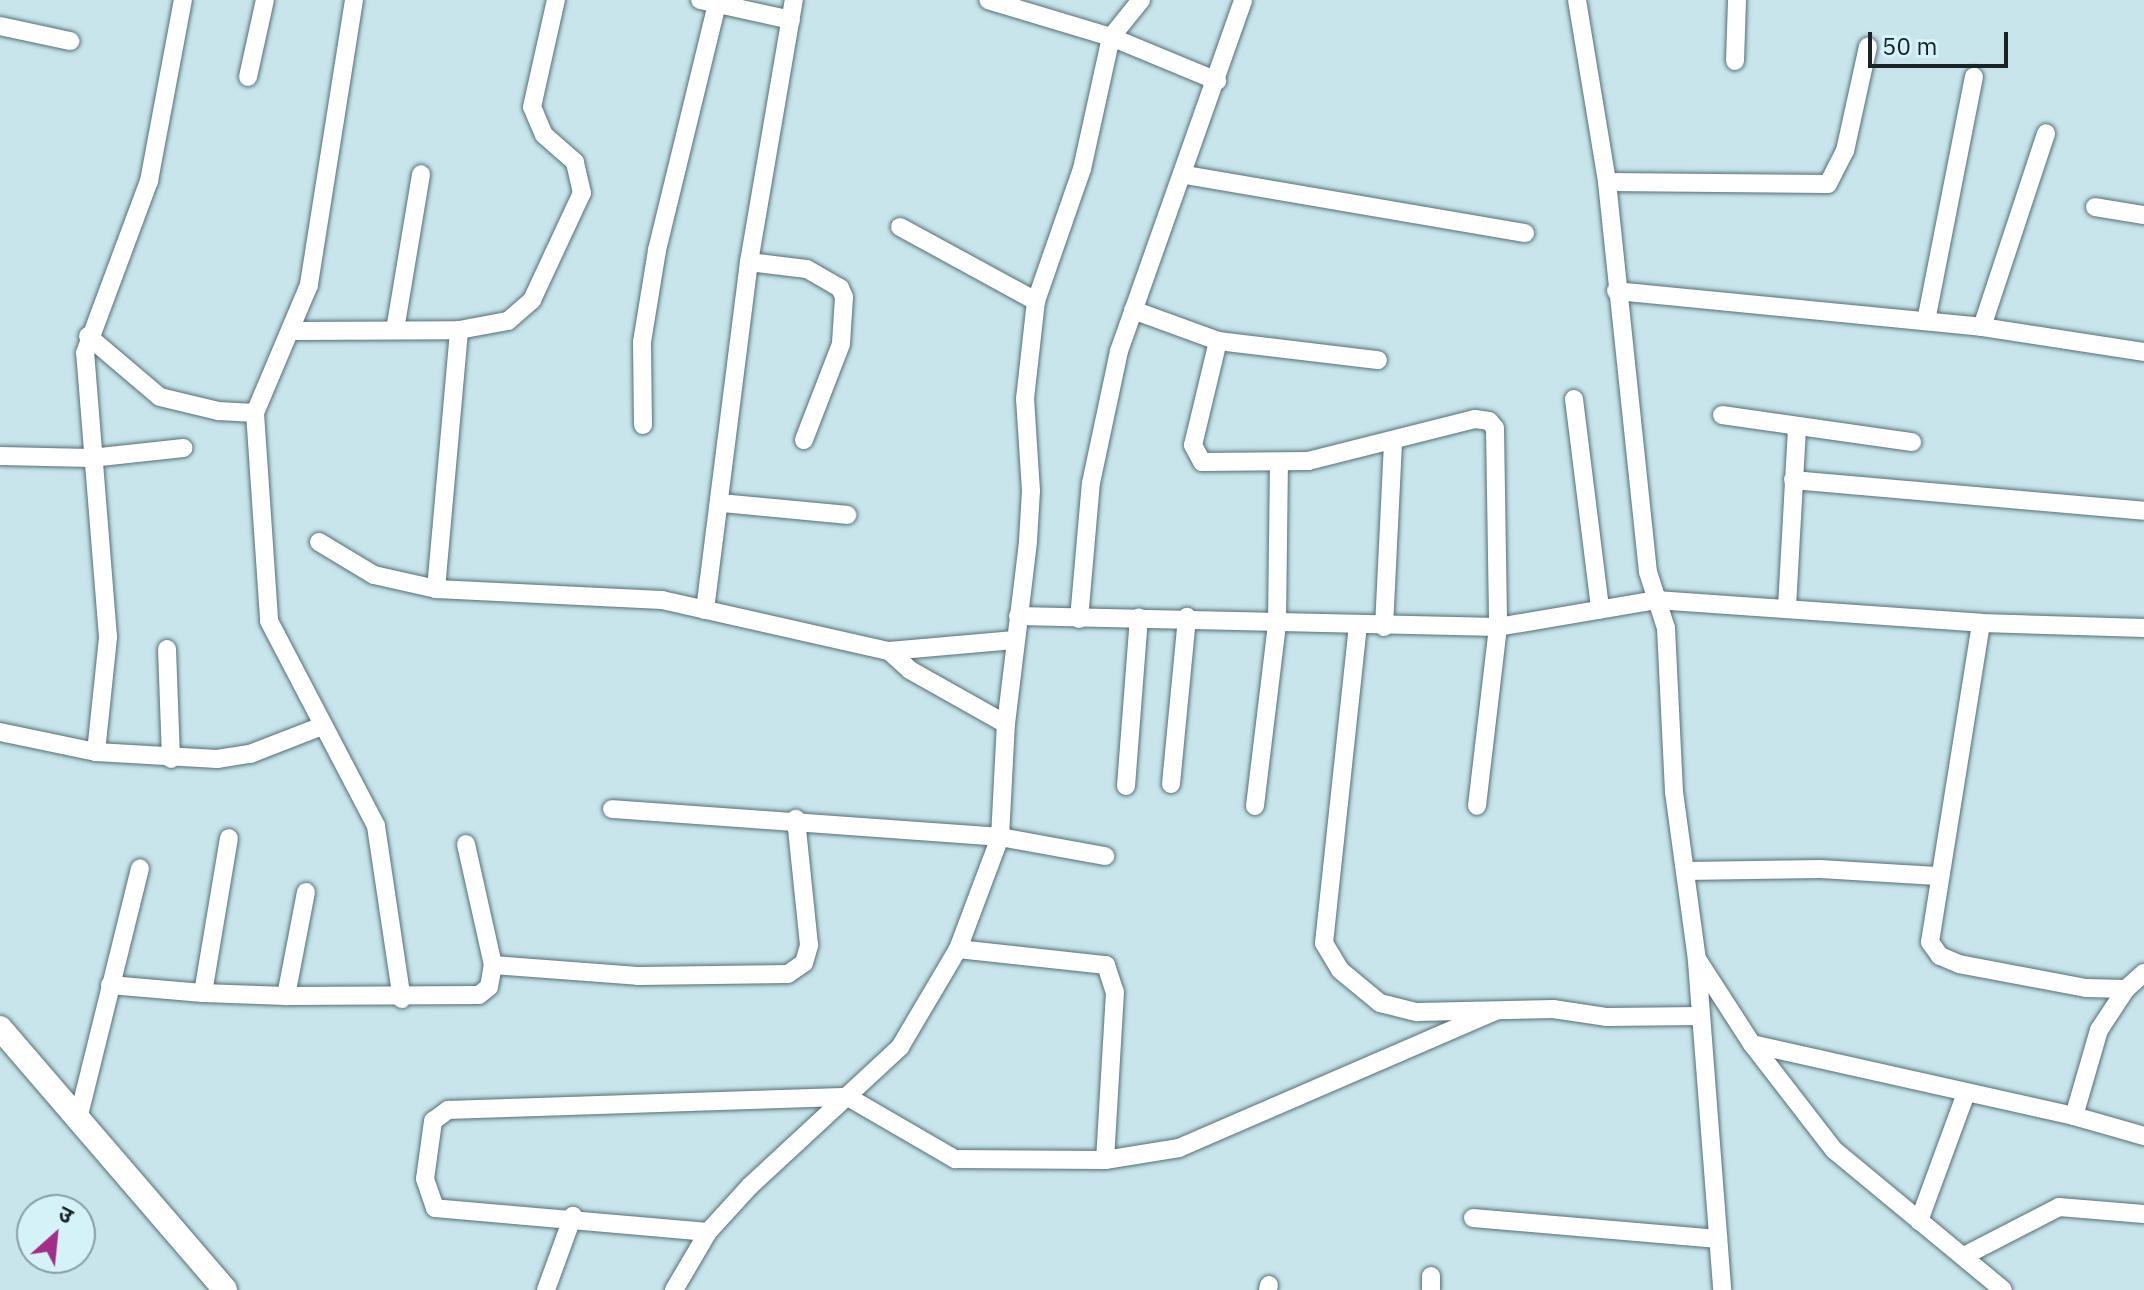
<!DOCTYPE html>
<html>
<head>
<meta charset="utf-8">
<style>
	body { margin:0 }
	#map { position:relative; width:2144px; height:1290px; overflow:hidden; background:#c8e5ec; font-family:"IBM Plex Sans","Noto Sans Devanagari",sans-serif }
	div>[style] { position:absolute }
	.roads { filter:drop-shadow(0 0 2px #566f75) drop-shadow(0 0 2px #566f75) }
	.street>* { height:18px; margin:-9px; padding:0 9px; transform-origin:9px; border-radius:9px; background:#fff }
	.secondary>* { height:24px; margin:-12px; padding:0 12px; transform-origin:12px; border-radius:12px; background:#fff }
	span { translate:-50% -50%; white-space:nowrap; text-align:center; line-height:1.15; -webkit-text-stroke:7px #d5f2f9; paint-order:stroke }
	.north { position:absolute; left:16px; top:1194px; width:80px; height:80px; box-sizing:border-box; background:#d5f2f9; border:2px solid #899fa4; border-radius:50%; rotate:27deg; font-size:22px; font-weight:700; line-height:32px; text-align:center; color:#182325 }
	.north::after { content:''; display:block; margin:auto; width:28px; height:36px; background:#a22e88; clip-path:polygon(50% 0,100% 100%,50% 72%,0 100%) }
	.scale { position:absolute; left:1868px; top:32px; width:140px; height:36px; box-sizing:border-box; border:4px solid #182325; border-top:0; padding-left:10px; font-size:24px; line-height:28px; white-space:nowrap; color:#182325; -webkit-text-stroke:6px #d5f2f9; paint-order:stroke }
</style>
</head>
<body>
<div id="map">
	<div class="roads">
		<div class="street">
			<i style="left:354px;top:0;width:289px;rotate:99deg"></i>
			<i style="left:309px;top:285px;width:139px;rotate:112.9deg"></i>
			<i style="left:255px;top:413px;width:208px;rotate:86.1deg"></i>
			<i style="left:269px;top:621px;width:231px;rotate:62.4deg"></i>
			<i style="left:376px;top:826px;width:175px;rotate:81.5deg"></i>
			<i style="left:700px;top:0;width:93px;rotate:12.4deg"></i>
			<i style="left:1141px;top:0;width:48px;rotate:129deg"></i>
			<i style="left:1111px;top:37px;width:115px;rotate:22.5deg"></i>
			<i style="left:1577px;top:0;width:184px;rotate:80.6deg"></i>
			<i style="left:1607px;top:182px;width:392px;rotate:84deg"></i>
			<i style="left:1648px;top:572px;width:59px;rotate:72.2deg"></i>
			<i style="left:1666px;top:628px;width:164px;rotate:87.2deg"></i>
			<i style="left:1674px;top:792px;width:169px;rotate:82.2deg"></i>
			<i style="left:1697px;top:959px;width:101px;rotate:57.1deg"></i>
			<i style="left:1752px;top:1044px;width:134px;rotate:52.3deg"></i>
			<i style="left:1834px;top:1150px;width:219px;rotate:39.6deg"></i>
			<i style="left:0;top:26px;width:72px;rotate:12.1deg"></i>
			<i style="left:1735px;top:61px;width:61px;rotate:-88.1deg"></i>
			<i style="left:248px;top:77px;width:79px;rotate:-77.6deg"></i>
			<i style="left:1185px;top:175px;width:345px;rotate:9.7deg"></i>
			<i style="left:1607px;top:182px;width:221px;rotate:0.5deg"></i>
			<i style="left:1828px;top:184px;width:37px;rotate:-63deg"></i>
			<i style="left:1845px;top:151px;width:107px;rotate:-77.6deg"></i>
			<i style="left:2095px;top:207px;width:50px;rotate:9.3deg"></i>
			<i style="left:900px;top:227px;width:155px;rotate:28.6deg"></i>
			<i style="left:749px;top:262px;width:58px;rotate:6.9deg"></i>
			<i style="left:807px;top:269px;width:38px;rotate:30deg"></i>
			<i style="left:840px;top:288px;width:10px;rotate:66deg"></i>
			<i style="left:844px;top:297px;width:47px;rotate:93.7deg"></i>
			<i style="left:841px;top:344px;width:103px;rotate:111.1deg"></i>
			<i style="left:1616px;top:291px;width:368px;rotate:5.6deg"></i>
			<i style="left:1982px;top:327px;width:164px;rotate:8.8deg"></i>
			<i style="left:1133px;top:310px;width:90px;rotate:20deg"></i>
			<i style="left:1218px;top:341px;width:161px;rotate:6.8deg"></i>
			<i style="left:1926px;top:321px;width:249px;rotate:-78.9deg"></i>
			<i style="left:1982px;top:327px;width:204px;rotate:-71.7deg"></i>
			<i style="left:395px;top:330px;width:158px;rotate:-80.5deg"></i>
			<i style="left:292px;top:331px;width:167px;rotate:-0.3deg"></i>
			<i style="left:459px;top:330px;width:50px;rotate:-10.4deg"></i>
			<i style="left:508px;top:321px;width:32px;rotate:-41deg"></i>
			<i style="left:532px;top:300px;width:118px;rotate:-65deg"></i>
			<i style="left:582px;top:193px;width:32px;rotate:-103deg"></i>
			<i style="left:575px;top:162px;width:41px;rotate:-138.9deg"></i>
			<i style="left:544px;top:135px;width:30px;rotate:-113deg"></i>
			<i style="left:532px;top:107px;width:110px;rotate:-77.4deg"></i>
			<i style="left:88px;top:336px;width:94px;rotate:40.3deg"></i>
			<i style="left:160px;top:397px;width:60px;rotate:13.6deg"></i>
			<i style="left:218px;top:411px;width:37px;rotate:3deg"></i>
			<i style="left:1218px;top:341px;width:107px;rotate:103.5deg"></i>
			<i style="left:1193px;top:445px;width:19px;rotate:62deg"></i>
			<i style="left:1202px;top:462px;width:106px;rotate:-0.5deg"></i>
			<i style="left:1308px;top:461px;width:172px;rotate:-14.1deg"></i>
			<i style="left:1475px;top:419px;width:14px;rotate:8deg"></i>
			<i style="left:1489px;top:421px;width:9px;rotate:49deg"></i>
			<i style="left:1495px;top:428px;width:199px;rotate:89.1deg"></i>
			<i style="left:1498px;top:627px;width:180px;rotate:96.7deg"></i>
			<i style="left:1574px;top:399px;width:212px;rotate:82.9deg"></i>
			<i style="left:1722px;top:415px;width:192px;rotate:8.1deg"></i>
			<i style="left:643px;top:425px;width:83px;rotate:-90.7deg"></i>
			<i style="left:642px;top:342px;width:93px;rotate:-80.7deg"></i>
			<i style="left:657px;top:250px;width:257px;rotate:-76.3deg"></i>
			<i style="left:0;top:456px;width:91px;rotate:1.3deg"></i>
			<i style="left:91px;top:458px;width:93px;rotate:-6.2deg"></i>
			<i style="left:1793px;top:480px;width:352px;rotate:5deg"></i>
			<i style="left:721px;top:503px;width:127px;rotate:5.4deg"></i>
			<i style="left:319px;top:542px;width:64px;rotate:31deg"></i>
			<i style="left:374px;top:575px;width:64px;rotate:12.7deg"></i>
			<i style="left:436px;top:589px;width:226px;rotate:2.8deg"></i>
			<i style="left:662px;top:600px;width:233px;rotate:12.7deg"></i>
			<i style="left:889px;top:651px;width:126px;rotate:-5deg"></i>
			<i style="left:436px;top:589px;width:260px;rotate:-84.9deg"></i>
			<i style="left:1787px;top:607px;width:179px;rotate:-86.8deg"></i>
			<i style="left:705px;top:610px;width:351px;rotate:-82.8deg"></i>
			<i style="left:749px;top:262px;width:266px;rotate:-80.3deg"></i>
			<i style="left:1018px;top:616px;width:480px;rotate:1.3deg"></i>
			<i style="left:1498px;top:627px;width:160px;rotate:-9.7deg"></i>
			<i style="left:1656px;top:600px;width:326px;rotate:4deg"></i>
			<i style="left:1981px;top:623px;width:163px;rotate:1.8deg"></i>
			<i style="left:1079px;top:619px;width:137px;rotate:-85deg"></i>
			<i style="left:1091px;top:483px;width:135px;rotate:-78deg"></i>
			<i style="left:1119px;top:351px;width:372px;rotate:-70.5deg"></i>
			<i style="left:1358px;top:625px;width:320px;rotate:96.1deg"></i>
			<i style="left:1324px;top:943px;width:31px;rotate:59deg"></i>
			<i style="left:1340px;top:970px;width:52px;rotate:39.5deg"></i>
			<i style="left:1380px;top:1003px;width:38px;rotate:14deg"></i>
			<i style="left:1417px;top:1012px;width:136px;rotate:-1.3deg"></i>
			<i style="left:1553px;top:1009px;width:55px;rotate:8.4deg"></i>
			<i style="left:1607px;top:1017px;width:94px;rotate:-0.6deg"></i>
			<i style="left:1384px;top:627px;width:185px;rotate:-87.2deg"></i>
			<i style="left:167px;top:649px;width:110px;rotate:87.9deg"></i>
			<i style="left:889px;top:651px;width:28px;rotate:42deg"></i>
			<i style="left:910px;top:670px;width:110px;rotate:29.4deg"></i>
			<i style="left:0;top:732px;width:98px;rotate:11.8deg"></i>
			<i style="left:96px;top:752px;width:121px;rotate:3.3deg"></i>
			<i style="left:217px;top:759px;width:33px;rotate:-9deg"></i>
			<i style="left:250px;top:754px;width:77px;rotate:-21.3deg"></i>
			<i style="left:96px;top:752px;width:116px;rotate:-84deg"></i>
			<i style="left:108px;top:637px;width:285px;rotate:-94.6deg"></i>
			<i style="left:85px;top:353px;width:184px;rotate:-69.6deg"></i>
			<i style="left:149px;top:181px;width:184px;rotate:-79.4deg"></i>
			<i style="left:1171px;top:784px;width:168px;rotate:-84.5deg"></i>
			<i style="left:1126px;top:786px;width:169px;rotate:-85.6deg"></i>
			<i style="left:1255px;top:806px;width:183px;rotate:-83.1deg"></i>
			<i style="left:1277px;top:624px;width:159px;rotate:-89.3deg"></i>
			<i style="left:612px;top:809px;width:389px;rotate:4.1deg"></i>
			<i style="left:1000px;top:837px;width:107px;rotate:10.3deg"></i>
			<i style="left:1685px;top:871px;width:135px;rotate:-0.8deg"></i>
			<i style="left:1820px;top:869px;width:117px;rotate:3.4deg"></i>
			<i style="left:306px;top:892px;width:106px;rotate:100.9deg"></i>
			<i style="left:286px;top:996px;width:193px;rotate:-0.3deg"></i>
			<i style="left:479px;top:995px;width:13px;rotate:-39deg"></i>
			<i style="left:489px;top:987px;width:22px;rotate:-80deg"></i>
			<i style="left:493px;top:965px;width:124px;rotate:-102.6deg"></i>
			<i style="left:958px;top:949px;width:149px;rotate:6.2deg"></i>
			<i style="left:1106px;top:965px;width:28px;rotate:72deg"></i>
			<i style="left:1115px;top:992px;width:168px;rotate:93.4deg"></i>
			<i style="left:1697px;top:962px;width:329px;rotate:85.6deg"></i>
			<i style="left:493px;top:965px;width:145px;rotate:4.3deg"></i>
			<i style="left:638px;top:976px;width:150px;rotate:-0.8deg"></i>
			<i style="left:788px;top:974px;width:19px;rotate:-35deg"></i>
			<i style="left:804px;top:963px;width:19px;rotate:-74deg"></i>
			<i style="left:809px;top:945px;width:127px;rotate:-95.9deg"></i>
			<i style="left:110px;top:985px;width:93px;rotate:4.9deg"></i>
			<i style="left:203px;top:993px;width:157px;rotate:-80.5deg"></i>
			<i style="left:2126px;top:989px;width:24px;rotate:-42deg"></i>
			<i style="left:203px;top:993px;width:83px;rotate:2.1deg"></i>
			<i style="left:1752px;top:1044px;width:330px;rotate:12.6deg"></i>
			<i style="left:2074px;top:1116px;width:90px;rotate:-73.8deg"></i>
			<i style="left:2099px;top:1030px;width:49px;rotate:-56.6deg"></i>
			<i style="left:2126px;top:989px;width:40px;rotate:-178.6deg"></i>
			<i style="left:2086px;top:988px;width:129px;rotate:-169.3deg"></i>
			<i style="left:1959px;top:964px;width:21px;rotate:-157deg"></i>
			<i style="left:1940px;top:956px;width:17px;rotate:-126deg"></i>
			<i style="left:1930px;top:942px;width:323px;rotate:-80.9deg"></i>
			<i style="left:79px;top:1115px;width:254px;rotate:-76.1deg"></i>
			<i style="left:2074px;top:1116px;width:73px;rotate:15.9deg"></i>
			<i style="left:1473px;top:1218px;width:246px;rotate:4.9deg"></i>
			<i style="left:1919px;top:1221px;width:136px;rotate:-69.8deg"></i>
			<i style="left:708px;top:1232px;width:274px;rotate:-175deg"></i>
			<i style="left:435px;top:1208px;width:31px;rotate:-109deg"></i>
			<i style="left:425px;top:1179px;width:59px;rotate:-82.1deg"></i>
			<i style="left:433px;top:1121px;width:19px;rotate:-36deg"></i>
			<i style="left:448px;top:1110px;width:400px;rotate:-1.9deg"></i>
			<i style="left:848px;top:1097px;width:124px;rotate:30.1deg"></i>
			<i style="left:955px;top:1159px;width:150px;rotate:0.4deg"></i>
			<i style="left:1105px;top:1160px;width:75px;rotate:-9.2deg"></i>
			<i style="left:1179px;top:1148px;width:344px;rotate:-23.4deg"></i>
			<i style="left:1964px;top:1256px;width:107px;rotate:-27.3deg"></i>
			<i style="left:2059px;top:1207px;width:85px;rotate:4.7deg"></i>
			<i style="left:1431px;top:1276px;width:14px;rotate:90deg"></i>
			<i style="left:546px;top:1290px;width:79px;rotate:-70deg"></i>
			<i style="left:674px;top:1290px;width:67px;rotate:-59.6deg"></i>
			<i style="left:708px;top:1232px;width:62px;rotate:-47.6deg"></i>
			<i style="left:750px;top:1186px;width:205px;rotate:-42.8deg"></i>
			<i style="left:900px;top:1047px;width:114px;rotate:-59.4deg"></i>
			<i style="left:958px;top:949px;width:120px;rotate:-69.4deg"></i>
			<i style="left:1000px;top:837px;width:113px;rotate:-87deg"></i>
			<i style="left:1006px;top:724px;width:184px;rotate:-83.1deg"></i>
			<i style="left:1028px;top:541px;width:50px;rotate:-86.6deg"></i>
			<i style="left:1031px;top:491px;width:92px;rotate:-93.7deg"></i>
			<i style="left:1025px;top:399px;width:99px;rotate:-83.6deg"></i>
			<i style="left:1036px;top:301px;width:140px;rotate:-70.8deg"></i>
			<i style="left:1082px;top:169px;width:135px;rotate:-77.6deg"></i>
			<i style="left:1111px;top:37px;width:128px;rotate:-163.3deg"></i>
			<i style="left:1268px;top:1290px;width:5px;rotate:-79deg"></i>
		</div>
		<div class="secondary">
			<i style="left:0;top:1028px;width:345px;rotate:49.3deg"></i>
		</div>
	</div>
	<div class="north">उ</div>
	<div class="scale">50 m</div>
</div>
</body>
</html>
